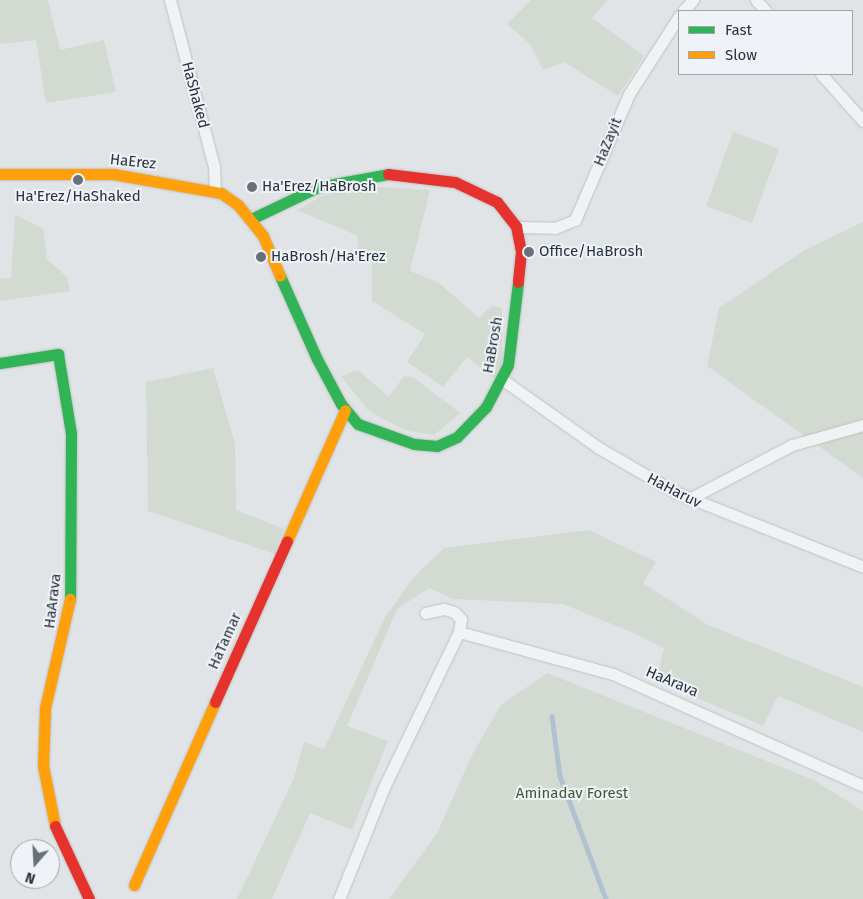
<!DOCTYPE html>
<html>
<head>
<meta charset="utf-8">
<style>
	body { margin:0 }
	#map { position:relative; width:863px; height:899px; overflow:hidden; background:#e1e4e6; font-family:"Fira Sans",sans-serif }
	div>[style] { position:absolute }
	.green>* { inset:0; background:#d2dad2; transform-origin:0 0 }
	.stream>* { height:4.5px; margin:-2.25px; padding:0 2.25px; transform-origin:2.25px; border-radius:2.25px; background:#b0c2d0 }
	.roads { filter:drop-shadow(0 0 1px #bfc2c4) drop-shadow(0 0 1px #bfc2c4) }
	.street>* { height:11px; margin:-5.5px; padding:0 5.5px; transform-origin:5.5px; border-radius:5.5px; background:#f1f2f3 }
	.fast>* { height:11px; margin:-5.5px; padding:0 5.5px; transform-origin:5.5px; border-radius:5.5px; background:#30b455 }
	.slow>* { height:11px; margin:-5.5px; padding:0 5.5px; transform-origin:5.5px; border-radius:5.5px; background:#ff9f0a }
	.jam>* { height:11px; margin:-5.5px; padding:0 5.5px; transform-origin:5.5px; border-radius:5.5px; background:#e5322d }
	.dots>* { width:14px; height:14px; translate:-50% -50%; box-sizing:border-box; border:2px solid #eff2f6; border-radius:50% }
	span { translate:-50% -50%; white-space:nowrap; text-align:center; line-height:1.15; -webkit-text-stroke:4px #eff2f6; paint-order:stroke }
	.street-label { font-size:15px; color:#29323f }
	.poi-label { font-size:15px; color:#29323f }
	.left { translate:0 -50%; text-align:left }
	.park-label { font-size:15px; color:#405a36 }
	.legend { position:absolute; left:678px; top:10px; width:175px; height:65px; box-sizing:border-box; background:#eff2f6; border:1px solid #a0a5ad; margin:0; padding:6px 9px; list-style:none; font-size:15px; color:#29323f }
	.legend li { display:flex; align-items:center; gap:10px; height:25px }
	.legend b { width:25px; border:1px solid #a0a5ad }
	.north { position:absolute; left:10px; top:839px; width:50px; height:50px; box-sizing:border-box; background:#eff2f6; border:1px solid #a0a5ad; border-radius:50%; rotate:199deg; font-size:14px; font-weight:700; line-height:20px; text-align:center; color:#29323f }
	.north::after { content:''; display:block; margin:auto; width:18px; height:22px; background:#697079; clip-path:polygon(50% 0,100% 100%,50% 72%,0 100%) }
</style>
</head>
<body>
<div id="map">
	<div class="green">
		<i style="clip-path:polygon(0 0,48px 0,60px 50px,104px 40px,116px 92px,46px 103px,36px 40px,0 44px)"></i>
		<i style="clip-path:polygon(531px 0,608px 0,592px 18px,644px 56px,618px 96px,564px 62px,543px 70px,530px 44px,507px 24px)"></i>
		<i style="left:733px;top:132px;width:49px;height:79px;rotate:20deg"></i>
		<i style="clip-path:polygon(363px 186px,430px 190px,410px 271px,439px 283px,479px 318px,491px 306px,502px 308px,502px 375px,498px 382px,467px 357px,443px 387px,407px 362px,425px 334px,372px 301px,372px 255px,357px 255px,358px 236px,297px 210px,322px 196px)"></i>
		<i style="clip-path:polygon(15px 214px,43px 229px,47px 259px,67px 277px,70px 291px,0 301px,0 279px,11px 278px)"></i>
		<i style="clip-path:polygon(863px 222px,863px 478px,707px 366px,719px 308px,805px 250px)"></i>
		<i style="clip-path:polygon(213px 368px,235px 444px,236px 510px,284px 529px,275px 554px,148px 511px,146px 382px)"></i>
		<i style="clip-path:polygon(358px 370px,389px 397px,404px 376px,414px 378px,460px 413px,434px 435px,404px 430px,369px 411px,341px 376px)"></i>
		<i style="clip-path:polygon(589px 530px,656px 562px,643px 583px,708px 625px,863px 687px,863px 732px,778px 696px,763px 726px,656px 681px,664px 648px,631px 632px,563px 604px,453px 599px,429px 588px,397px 609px,347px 726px,388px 741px,352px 830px,310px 813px,272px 899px,237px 899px,294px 778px,304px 742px,324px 749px,385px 617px,414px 577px,444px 548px)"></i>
		<i style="clip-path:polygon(547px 673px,814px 780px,863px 811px,863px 899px,389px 899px,437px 833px,472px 755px,501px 705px)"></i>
	</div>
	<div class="stream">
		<i style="left:552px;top:716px;width:61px;rotate:82.4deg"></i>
		<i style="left:560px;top:776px;width:131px;rotate:69.5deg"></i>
	</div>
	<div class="roads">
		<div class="street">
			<i style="left:170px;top:0;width:172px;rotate:75.2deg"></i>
			<i style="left:214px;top:166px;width:25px;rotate:88deg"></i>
			<i style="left:756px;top:0;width:15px;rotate:48deg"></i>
			<i style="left:683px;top:11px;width:15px;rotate:-48deg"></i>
			<i style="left:821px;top:74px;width:63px;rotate:48.2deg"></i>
			<i style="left:516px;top:227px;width:39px;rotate:1deg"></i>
			<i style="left:555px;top:228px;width:22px;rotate:-22deg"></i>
			<i style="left:575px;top:220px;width:137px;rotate:-66.8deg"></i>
			<i style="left:629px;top:94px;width:93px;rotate:-57.3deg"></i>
			<i style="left:503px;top:380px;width:118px;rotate:35.3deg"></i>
			<i style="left:599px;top:448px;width:88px;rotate:30.1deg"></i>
			<i style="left:675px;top:492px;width:202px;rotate:21.7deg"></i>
			<i style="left:689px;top:499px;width:116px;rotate:-27.7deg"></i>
			<i style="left:792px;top:445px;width:74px;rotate:-15.7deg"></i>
			<i style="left:459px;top:632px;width:160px;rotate:15.3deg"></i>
			<i style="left:613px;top:674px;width:274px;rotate:24.1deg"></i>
			<i style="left:339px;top:899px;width:121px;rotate:-68.1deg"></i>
			<i style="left:384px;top:787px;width:172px;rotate:-64.2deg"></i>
			<i style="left:459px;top:632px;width:13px;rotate:-81deg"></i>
			<i style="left:461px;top:619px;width:10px;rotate:-135deg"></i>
			<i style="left:454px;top:612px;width:10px;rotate:-163deg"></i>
			<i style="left:444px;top:609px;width:19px;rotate:168deg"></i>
		</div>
		<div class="fast">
			<i style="left:251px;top:219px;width:74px;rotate:-25.5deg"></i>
			<i style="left:318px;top:187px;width:71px;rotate:-10.5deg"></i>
			<i style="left:280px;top:276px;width:91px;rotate:66deg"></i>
			<i style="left:317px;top:359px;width:51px;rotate:61.9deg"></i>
			<i style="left:341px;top:404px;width:26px;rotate:50deg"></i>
			<i style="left:358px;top:424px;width:59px;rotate:19.7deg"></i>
			<i style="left:414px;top:444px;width:23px;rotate:5deg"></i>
			<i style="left:437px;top:446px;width:22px;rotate:-24deg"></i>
			<i style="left:457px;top:437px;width:42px;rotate:-46deg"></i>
			<i style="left:486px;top:407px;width:47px;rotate:-62.4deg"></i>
			<i style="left:508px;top:365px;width:84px;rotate:-83.1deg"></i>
			<i style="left:0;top:363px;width:59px;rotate:-8.8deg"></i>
			<i style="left:58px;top:354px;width:80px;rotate:80.7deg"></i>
			<i style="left:71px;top:433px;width:166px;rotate:90.3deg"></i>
		</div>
		<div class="slow">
			<i style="left:0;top:174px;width:113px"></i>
			<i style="left:113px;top:174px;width:110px;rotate:10deg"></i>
			<i style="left:221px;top:193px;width:21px;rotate:35deg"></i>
			<i style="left:238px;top:205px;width:40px;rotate:51deg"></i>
			<i style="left:263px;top:236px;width:43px;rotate:67deg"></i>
			<i style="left:287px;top:541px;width:143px;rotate:-66.1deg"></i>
			<i style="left:55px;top:826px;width:61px;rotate:-101.3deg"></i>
			<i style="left:43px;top:766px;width:58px;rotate:-88deg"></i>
			<i style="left:45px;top:708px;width:112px;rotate:-77.1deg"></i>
			<i style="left:134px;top:885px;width:200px;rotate:-66.1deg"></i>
		</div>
		<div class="jam">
			<i style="left:388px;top:174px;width:67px;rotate:6.8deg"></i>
			<i style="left:455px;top:182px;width:47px;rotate:25.5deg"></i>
			<i style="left:497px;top:202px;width:31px;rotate:52deg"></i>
			<i style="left:516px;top:226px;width:26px;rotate:79deg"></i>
			<i style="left:521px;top:252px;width:30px;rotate:96deg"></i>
			<i style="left:215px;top:702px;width:176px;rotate:-65.9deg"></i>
			<i style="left:55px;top:826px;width:81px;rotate:65deg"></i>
		</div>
	</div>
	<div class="dots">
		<i style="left:78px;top:180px;background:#697079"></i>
		<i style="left:252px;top:187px;background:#697079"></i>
		<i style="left:529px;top:252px;background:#697079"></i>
		<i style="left:261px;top:257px;background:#697079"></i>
	</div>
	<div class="street-label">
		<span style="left:195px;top:95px;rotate:75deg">HaShaked</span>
		<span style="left:608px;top:142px;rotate:-68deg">HaZayit</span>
		<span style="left:133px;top:162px;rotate:6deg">HaErez</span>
		<span style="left:493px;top:345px;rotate:-80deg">HaBrosh</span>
		<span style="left:674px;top:491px;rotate:27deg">HaHaruv</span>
		<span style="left:53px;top:601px;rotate:-83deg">HaArava</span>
		<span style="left:225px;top:641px;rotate:-66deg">HaTamar</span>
		<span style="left:672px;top:682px;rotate:23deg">HaArava</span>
	</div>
	<div class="poi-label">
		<span class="left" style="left:262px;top:187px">Ha'Erez/HaBrosh</span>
		<span style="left:78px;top:197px">Ha'Erez/HaShaked</span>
		<span class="left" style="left:539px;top:252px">Office/HaBrosh</span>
		<span class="left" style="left:271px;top:257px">HaBrosh/Ha'Erez</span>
	</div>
	<div class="park-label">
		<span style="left:572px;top:794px">Aminadav Forest</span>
	</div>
	<ul class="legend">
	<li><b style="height:6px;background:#30b455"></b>Fast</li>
	<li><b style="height:6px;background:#ff9f0a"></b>Slow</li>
	</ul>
	<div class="north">N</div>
</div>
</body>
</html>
